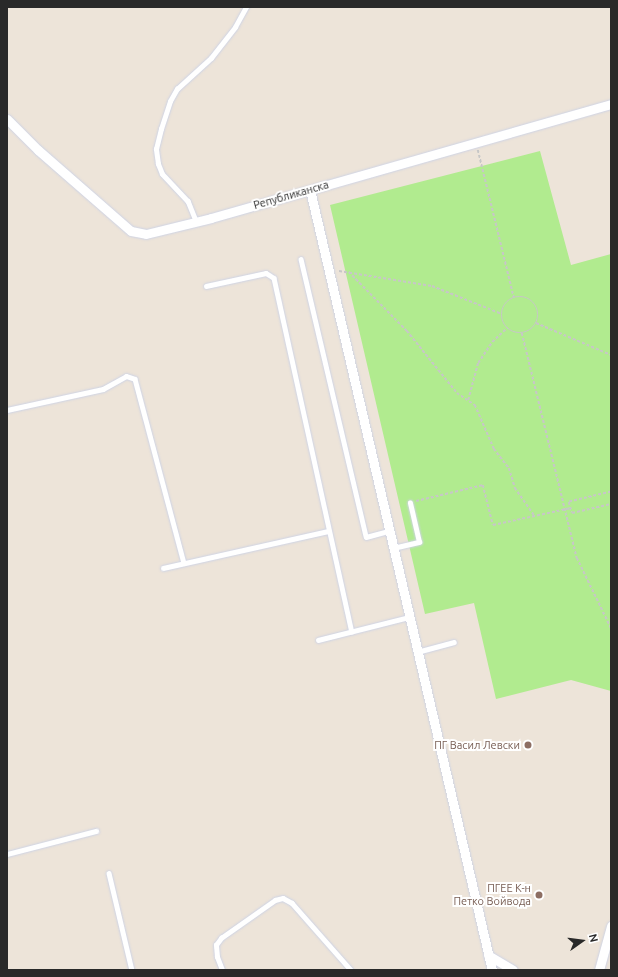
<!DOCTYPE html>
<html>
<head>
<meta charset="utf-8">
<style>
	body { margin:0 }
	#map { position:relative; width:618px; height:977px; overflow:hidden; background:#ede4d9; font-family:Ubuntu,sans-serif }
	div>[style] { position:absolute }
	.green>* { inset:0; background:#b1eb8f }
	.path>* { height:1.5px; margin-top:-0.75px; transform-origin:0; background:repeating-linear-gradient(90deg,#c7c7c7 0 3px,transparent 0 5px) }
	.path>.ring { margin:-0.75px; padding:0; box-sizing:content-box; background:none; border:1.5px solid #c7c7c7; border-radius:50% }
	.roads { filter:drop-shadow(0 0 1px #ced3e4) drop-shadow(0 0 1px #ced3e4) }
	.lane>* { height:4.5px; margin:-2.25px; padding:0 2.25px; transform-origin:2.25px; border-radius:2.25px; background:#fff }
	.street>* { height:9px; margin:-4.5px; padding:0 4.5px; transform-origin:4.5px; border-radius:4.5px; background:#fff }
	.dots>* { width:11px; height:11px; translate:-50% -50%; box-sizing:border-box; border:2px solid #fff; border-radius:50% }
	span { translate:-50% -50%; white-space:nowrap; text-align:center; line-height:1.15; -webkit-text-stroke:4px #fff; paint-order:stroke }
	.street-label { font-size:11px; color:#292929 }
	.education-label { font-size:11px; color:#785e54 }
	.right { translate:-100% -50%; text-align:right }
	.frame { position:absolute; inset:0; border:8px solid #292929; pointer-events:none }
	.north { position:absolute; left:562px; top:921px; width:40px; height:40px; -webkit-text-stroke:3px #fff; paint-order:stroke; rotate:76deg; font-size:11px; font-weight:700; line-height:16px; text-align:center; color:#292929 }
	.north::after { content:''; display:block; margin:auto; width:14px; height:18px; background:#292929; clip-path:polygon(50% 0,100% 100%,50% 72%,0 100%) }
</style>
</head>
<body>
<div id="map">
	<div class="green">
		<i style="clip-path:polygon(540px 151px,571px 265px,611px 254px,611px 691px,571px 680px,496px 699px,474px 603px,425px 614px,330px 205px)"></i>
	</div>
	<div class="path">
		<i style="left:478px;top:150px;width:152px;rotate:76.3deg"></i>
		<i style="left:339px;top:271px;width:94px;rotate:9.2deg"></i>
		<i style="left:432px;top:286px;width:75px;rotate:21.8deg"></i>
		<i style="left:349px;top:272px;width:83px;rotate:45.5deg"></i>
		<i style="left:407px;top:331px;width:80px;rotate:51.1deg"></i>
		<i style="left:457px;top:393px;width:22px;rotate:34deg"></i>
		<i style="left:475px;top:405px;width:48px;rotate:66.6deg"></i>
		<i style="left:494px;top:449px;width:24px;rotate:52deg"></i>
		<i style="left:509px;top:468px;width:21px;rotate:73deg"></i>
		<i style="left:515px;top:488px;width:33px;rotate:55deg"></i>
		<i class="ring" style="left:502px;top:297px;width:34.5px;height:34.5px"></i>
		<i style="left:536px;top:323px;width:82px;rotate:23.1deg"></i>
		<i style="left:522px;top:333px;width:232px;rotate:76.3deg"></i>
		<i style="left:577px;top:558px;width:78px;rotate:64.1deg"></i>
		<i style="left:468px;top:400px;width:38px;rotate:-75deg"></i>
		<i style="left:478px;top:363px;width:25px;rotate:-56deg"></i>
		<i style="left:492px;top:342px;width:21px;rotate:-43deg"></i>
		<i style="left:611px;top:492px;width:43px;rotate:166.6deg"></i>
		<i style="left:569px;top:502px;width:11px;rotate:75deg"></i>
		<i style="left:572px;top:513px;width:40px;rotate:-13deg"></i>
		<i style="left:416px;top:501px;width:69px;rotate:-13.4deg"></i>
		<i style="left:483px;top:485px;width:41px;rotate:76deg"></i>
		<i style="left:493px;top:525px;width:80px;rotate:-12.3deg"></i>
	</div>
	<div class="roads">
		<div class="lane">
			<i style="left:196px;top:222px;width:22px;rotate:-112deg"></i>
			<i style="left:188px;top:202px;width:38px;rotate:-133deg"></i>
			<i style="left:162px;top:174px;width:11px;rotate:-112deg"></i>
			<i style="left:158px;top:164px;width:15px;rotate:-98deg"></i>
			<i style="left:156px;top:149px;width:21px;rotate:-76deg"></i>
			<i style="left:161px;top:129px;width:29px;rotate:-72deg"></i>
			<i style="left:170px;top:101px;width:14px;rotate:-60deg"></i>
			<i style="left:177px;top:89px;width:46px;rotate:-42.4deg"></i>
			<i style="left:211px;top:58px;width:39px;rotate:-52deg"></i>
			<i style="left:235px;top:27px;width:23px;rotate:-61deg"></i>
			<i style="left:301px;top:259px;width:285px;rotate:76.8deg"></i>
			<i style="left:366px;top:537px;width:24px;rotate:-15deg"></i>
			<i style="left:206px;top:286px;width:61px;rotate:-12.2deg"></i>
			<i style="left:266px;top:273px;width:9px;rotate:32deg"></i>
			<i style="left:274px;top:278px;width:362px;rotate:77.6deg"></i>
			<i style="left:7px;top:410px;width:98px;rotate:-12.3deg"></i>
			<i style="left:103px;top:389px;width:26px;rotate:-29deg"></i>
			<i style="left:126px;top:376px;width:9px;rotate:18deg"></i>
			<i style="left:135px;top:379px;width:190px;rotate:75.1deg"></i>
			<i style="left:393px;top:548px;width:27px;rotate:-13deg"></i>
			<i style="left:419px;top:542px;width:40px;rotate:-103deg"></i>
			<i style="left:163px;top:568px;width:169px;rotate:-12.6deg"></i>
			<i style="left:318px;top:640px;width:94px;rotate:-14.2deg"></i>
			<i style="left:417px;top:652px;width:38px;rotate:-15deg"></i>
			<i style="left:7px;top:854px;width:92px;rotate:-14.5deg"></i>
			<i style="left:109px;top:873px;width:100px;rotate:76.7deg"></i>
			<i style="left:222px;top:970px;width:14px;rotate:-111deg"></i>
			<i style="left:217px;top:957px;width:12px;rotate:-95deg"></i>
			<i style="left:216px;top:945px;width:9px;rotate:-54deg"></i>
			<i style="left:221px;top:938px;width:66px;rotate:-35.1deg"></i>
			<i style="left:275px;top:900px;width:8px;rotate:-14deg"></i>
			<i style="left:283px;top:898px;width:10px;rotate:29deg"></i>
			<i style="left:292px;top:903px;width:89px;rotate:48.6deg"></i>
		</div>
		<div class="street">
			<i style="left:7px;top:119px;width:44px;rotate:45deg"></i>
			<i style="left:38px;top:150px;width:123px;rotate:41.1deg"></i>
			<i style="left:131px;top:231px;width:15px;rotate:11deg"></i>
			<i style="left:146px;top:234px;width:67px;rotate:-13.8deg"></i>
			<i style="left:211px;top:218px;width:416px;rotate:-15.9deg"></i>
			<i style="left:310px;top:190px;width:801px;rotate:76.87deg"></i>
			<i style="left:488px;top:955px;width:29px;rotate:31deg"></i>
			<i style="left:599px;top:970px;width:46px;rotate:-74.7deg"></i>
		</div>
	</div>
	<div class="dots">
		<i style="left:528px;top:745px;background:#8d6e63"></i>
		<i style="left:539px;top:895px;background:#8d6e63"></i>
	</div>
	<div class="street-label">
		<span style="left:291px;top:195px;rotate:-16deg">Републиканска</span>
	</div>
	<div class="education-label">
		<span class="right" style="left:520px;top:745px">ПГ Васил Левски</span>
		<span class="right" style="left:531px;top:895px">ПГЕЕ К-н<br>Петко Войвода</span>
	</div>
	<div class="frame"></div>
	<div class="north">N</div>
</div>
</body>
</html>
